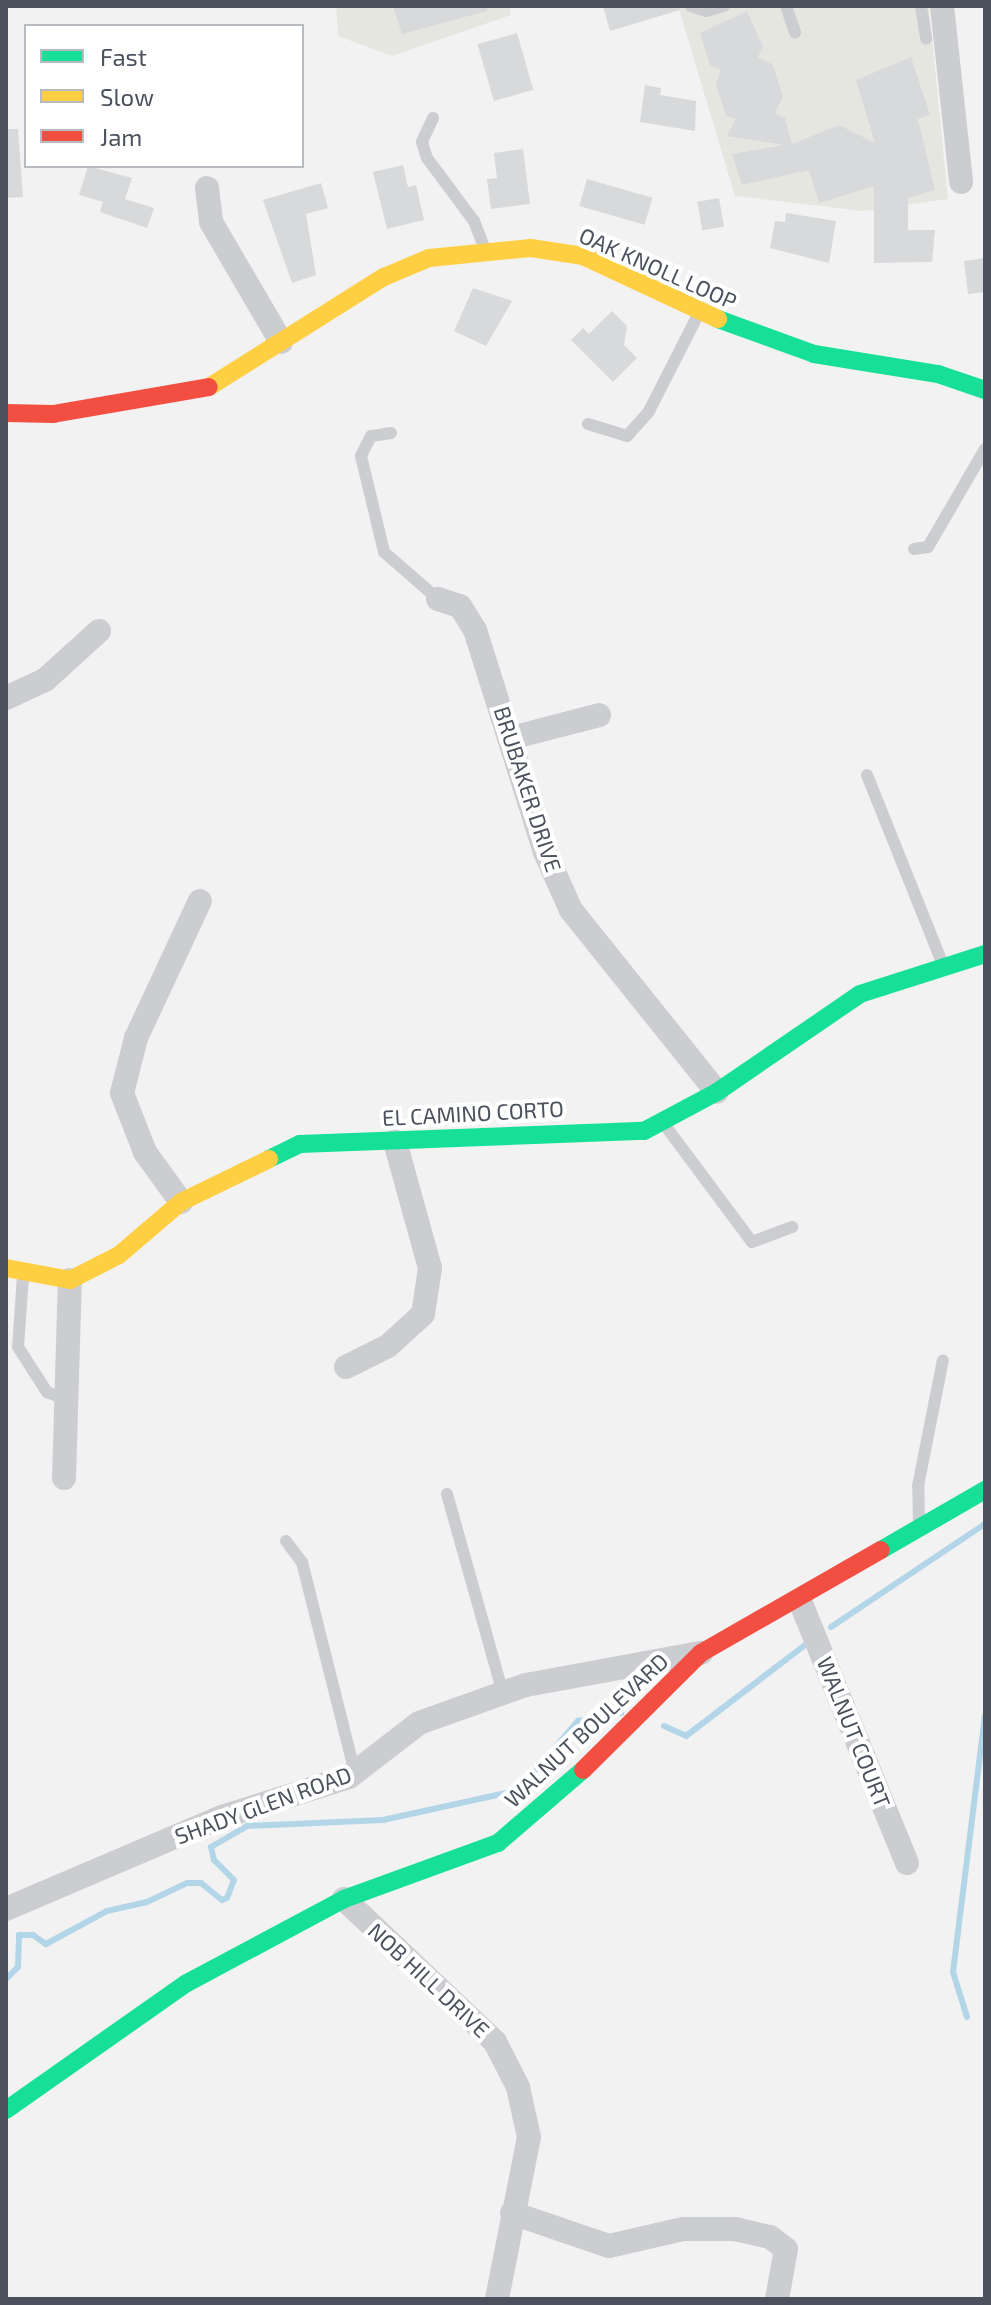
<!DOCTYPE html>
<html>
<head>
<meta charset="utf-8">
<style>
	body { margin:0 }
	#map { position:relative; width:991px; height:2305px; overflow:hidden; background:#f2f2f2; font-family:"Exo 2",sans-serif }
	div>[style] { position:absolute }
	.commercial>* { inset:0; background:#e6e6e1 }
	.stream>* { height:6px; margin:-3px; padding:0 3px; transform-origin:3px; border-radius:3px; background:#b2d6e8 }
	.building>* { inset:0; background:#d8d9db; transform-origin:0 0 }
	.lane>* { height:12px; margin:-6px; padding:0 6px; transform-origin:6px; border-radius:6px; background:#cccdd0 }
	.street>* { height:24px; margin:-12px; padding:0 12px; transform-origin:12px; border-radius:12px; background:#cccdd0 }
	.fast>* { height:18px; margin:-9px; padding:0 9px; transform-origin:9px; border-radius:9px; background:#16e098 }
	.slow>* { height:18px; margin:-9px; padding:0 9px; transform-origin:9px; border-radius:9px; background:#ffcf43 }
	.jam>* { height:18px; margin:-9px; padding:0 9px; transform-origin:9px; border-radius:9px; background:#f24e42 }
	span { translate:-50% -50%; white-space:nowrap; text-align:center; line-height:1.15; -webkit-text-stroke:8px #fff; paint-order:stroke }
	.street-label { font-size:22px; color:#4b525d }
	.frame { position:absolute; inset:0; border:8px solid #4b525d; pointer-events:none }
	.legend { position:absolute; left:24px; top:24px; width:280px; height:144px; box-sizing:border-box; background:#fff; border:2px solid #b7babe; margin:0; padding:10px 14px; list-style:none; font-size:24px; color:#4b525d }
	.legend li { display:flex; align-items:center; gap:16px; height:40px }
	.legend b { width:40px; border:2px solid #b7babe }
</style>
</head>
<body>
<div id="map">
	<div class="commercial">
		<i style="clip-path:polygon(336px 6px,509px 6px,511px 15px,392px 56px,338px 36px)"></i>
		<i style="clip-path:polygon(678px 6px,929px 6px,948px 199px,863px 211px,735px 196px)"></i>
	</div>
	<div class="stream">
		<i style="left:831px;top:1627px;width:185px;rotate:-33.8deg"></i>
		<i style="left:664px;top:1726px;width:24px;rotate:24deg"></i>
		<i style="left:686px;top:1736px;width:155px;rotate:-37.4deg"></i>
		<i style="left:6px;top:1979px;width:17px;rotate:-45deg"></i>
		<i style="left:18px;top:1967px;width:32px;rotate:-88deg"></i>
		<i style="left:19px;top:1935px;width:14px"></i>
		<i style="left:33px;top:1935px;width:16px;rotate:35deg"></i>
		<i style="left:46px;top:1944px;width:69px;rotate:-28.4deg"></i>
		<i style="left:107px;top:1911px;width:41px;rotate:-12.7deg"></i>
		<i style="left:147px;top:1902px;width:44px;rotate:-25.4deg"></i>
		<i style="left:187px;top:1883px;width:14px"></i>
		<i style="left:201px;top:1883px;width:27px;rotate:39deg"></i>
		<i style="left:222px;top:1900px;width:5px;rotate:-22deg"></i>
		<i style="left:227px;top:1898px;width:19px;rotate:-69deg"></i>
		<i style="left:234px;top:1880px;width:28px;rotate:-135deg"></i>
		<i style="left:214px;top:1860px;width:13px;rotate:-103deg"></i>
		<i style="left:211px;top:1847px;width:42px;rotate:-30.3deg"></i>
		<i style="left:247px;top:1826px;width:136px;rotate:-2.5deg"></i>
		<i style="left:383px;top:1820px;width:139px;rotate:-12.4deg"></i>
		<i style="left:519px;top:1790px;width:91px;rotate:-49.5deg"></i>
		<i style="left:578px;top:1721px;width:44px;rotate:-10.5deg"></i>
		<i style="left:967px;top:2017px;width:47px;rotate:-107.3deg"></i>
		<i style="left:953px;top:1972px;width:258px;rotate:-82.9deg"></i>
	</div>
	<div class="building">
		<i style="clip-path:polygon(393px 6px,487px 6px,487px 11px,402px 34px)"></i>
		<i style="clip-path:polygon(603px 6px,679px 6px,680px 10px,610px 31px)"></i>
		<i style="clip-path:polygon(747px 11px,763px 47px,758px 57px,773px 65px,783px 97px,775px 113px,785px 118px,792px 144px,839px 125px,875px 143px,856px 80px,911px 57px,930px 115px,918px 119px,935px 190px,908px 198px,908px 230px,935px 230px,932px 262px,874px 263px,874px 186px,819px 203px,809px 170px,742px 185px,732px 154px,784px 145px,727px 136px,736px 119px,726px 116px,716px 84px,721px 70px,710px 65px,700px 33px)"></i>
		<i style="left:517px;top:33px;width:59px;height:41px;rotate:74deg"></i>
		<i style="clip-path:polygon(645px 85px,661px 88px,660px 95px,696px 101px,695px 131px,640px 122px)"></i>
		<i style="clip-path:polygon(6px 129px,18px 129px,23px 197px,6px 198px)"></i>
		<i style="clip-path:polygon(523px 149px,530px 204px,491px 209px,487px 179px,497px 178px,494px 153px)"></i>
		<i style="clip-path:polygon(403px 165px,408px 187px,416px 185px,424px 220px,387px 229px,373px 172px)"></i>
		<i style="clip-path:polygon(88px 166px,132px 178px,125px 199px,154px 208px,147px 228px,100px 212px,103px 202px,79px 195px)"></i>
		<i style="left:587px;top:179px;width:68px;height:28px;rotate:16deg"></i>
		<i style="clip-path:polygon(321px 183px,328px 208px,306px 214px,316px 275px,292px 283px,263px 200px)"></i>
		<i style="left:719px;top:198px;width:29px;height:22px;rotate:80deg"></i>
		<i style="clip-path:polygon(786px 213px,836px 221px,829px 263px,770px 248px,775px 221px,785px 222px)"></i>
		<i style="clip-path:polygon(985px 258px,985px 292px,968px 294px,964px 261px)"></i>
		<i style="clip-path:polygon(473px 288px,512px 301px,486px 346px,454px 331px)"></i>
		<i style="clip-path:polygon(612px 311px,627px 326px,624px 345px,637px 358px,613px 382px,571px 340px,583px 328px,589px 334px)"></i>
	</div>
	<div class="lane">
		<i style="left:691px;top:6px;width:16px;rotate:18deg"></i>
		<i style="left:706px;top:11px;width:19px;rotate:-16deg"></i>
		<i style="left:786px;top:6px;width:28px;rotate:71deg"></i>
		<i style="left:921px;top:6px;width:33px;rotate:81deg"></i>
		<i style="left:433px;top:118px;width:26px;rotate:115deg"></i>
		<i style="left:422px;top:142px;width:17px;rotate:73deg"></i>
		<i style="left:427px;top:158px;width:79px;rotate:53.3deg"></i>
		<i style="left:474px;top:221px;width:30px;rotate:69deg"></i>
		<i style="left:588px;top:424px;width:41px;rotate:17.1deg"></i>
		<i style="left:627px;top:436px;width:31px;rotate:-48deg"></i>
		<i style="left:648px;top:413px;width:110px;rotate:-63deg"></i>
		<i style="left:391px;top:433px;width:20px;rotate:171deg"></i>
		<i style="left:371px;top:436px;width:22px;rotate:117deg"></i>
		<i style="left:361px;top:456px;width:99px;rotate:76.5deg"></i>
		<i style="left:384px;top:552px;width:72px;rotate:41deg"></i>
		<i style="left:914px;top:549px;width:14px;rotate:-8deg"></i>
		<i style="left:928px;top:547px;width:113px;rotate:-59.8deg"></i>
		<i style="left:867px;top:775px;width:205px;rotate:68.2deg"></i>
		<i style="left:664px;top:1124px;width:147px;rotate:53.3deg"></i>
		<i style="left:752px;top:1242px;width:43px;rotate:-20.6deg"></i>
		<i style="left:23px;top:1276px;width:71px;rotate:94deg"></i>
		<i style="left:18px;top:1347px;width:54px;rotate:57.2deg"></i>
		<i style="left:47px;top:1392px;width:22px;rotate:22deg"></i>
		<i style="left:447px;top:1494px;width:207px;rotate:74.3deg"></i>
		<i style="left:919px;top:1525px;width:39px;rotate:-91deg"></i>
		<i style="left:918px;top:1486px;width:128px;rotate:-78.8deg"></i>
		<i style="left:286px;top:1541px;width:26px;rotate:53deg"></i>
		<i style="left:302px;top:1562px;width:218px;rotate:75.9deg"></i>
	</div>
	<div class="street">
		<i style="left:942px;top:6px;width:177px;rotate:83.8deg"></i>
		<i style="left:207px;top:188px;width:34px;rotate:83deg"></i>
		<i style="left:211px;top:222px;width:139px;rotate:59.7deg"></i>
		<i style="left:438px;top:599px;width:23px;rotate:18deg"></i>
		<i style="left:460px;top:606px;width:28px;rotate:58deg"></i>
		<i style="left:475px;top:630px;width:233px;rotate:72.5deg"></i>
		<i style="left:545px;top:852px;width:64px;rotate:65.9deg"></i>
		<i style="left:571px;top:910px;width:233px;rotate:51.3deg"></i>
		<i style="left:6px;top:698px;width:43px;rotate:-24.8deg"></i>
		<i style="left:45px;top:680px;width:73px;rotate:-42.2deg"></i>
		<i style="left:511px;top:738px;width:91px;rotate:-14.6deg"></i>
		<i style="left:181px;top:1202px;width:62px;rotate:-125.8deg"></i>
		<i style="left:145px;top:1152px;width:63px;rotate:-111.3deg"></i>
		<i style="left:122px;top:1093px;width:57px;rotate:-75.7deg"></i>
		<i style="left:136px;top:1038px;width:151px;rotate:-65deg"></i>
		<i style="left:346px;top:1367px;width:47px;rotate:-26.6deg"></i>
		<i style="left:388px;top:1346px;width:47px;rotate:-42.4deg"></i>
		<i style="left:423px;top:1314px;width:47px;rotate:-81.3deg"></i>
		<i style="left:430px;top:1268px;width:131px;rotate:-105.5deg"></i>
		<i style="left:64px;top:1478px;width:198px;rotate:-88.3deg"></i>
		<i style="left:800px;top:1601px;width:283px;rotate:67.8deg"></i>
		<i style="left:344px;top:1899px;width:208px;rotate:43.4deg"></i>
		<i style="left:495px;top:2042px;width:51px;rotate:62.9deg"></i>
		<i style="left:518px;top:2087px;width:51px;rotate:77.6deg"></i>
		<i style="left:529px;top:2137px;width:165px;rotate:101.2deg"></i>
		<i style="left:6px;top:1909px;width:235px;rotate:-23.1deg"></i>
		<i style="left:222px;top:1817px;width:133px;rotate:-17.5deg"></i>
		<i style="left:349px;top:1777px;width:88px;rotate:-37.6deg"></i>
		<i style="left:419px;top:1723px;width:114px;rotate:-19.6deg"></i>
		<i style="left:526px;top:1685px;width:178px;rotate:-10.4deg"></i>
		<i style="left:512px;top:2213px;width:102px;rotate:18.8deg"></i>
		<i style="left:609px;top:2246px;width:76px;rotate:-12.9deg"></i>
		<i style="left:683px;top:2229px;width:52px"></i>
		<i style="left:735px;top:2229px;width:36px;rotate:13deg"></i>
		<i style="left:770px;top:2237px;width:20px;rotate:37deg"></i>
		<i style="left:786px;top:2249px;width:51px;rotate:100.2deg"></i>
	</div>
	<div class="fast">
		<i style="left:718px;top:319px;width:102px;rotate:20deg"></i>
		<i style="left:814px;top:354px;width:126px;rotate:9.2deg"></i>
		<i style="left:938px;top:374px;width:50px;rotate:18.8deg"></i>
		<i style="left:269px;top:1159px;width:34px;rotate:-26deg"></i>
		<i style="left:300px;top:1144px;width:344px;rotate:-2.2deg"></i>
		<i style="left:644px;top:1131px;width:83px;rotate:-28.1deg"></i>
		<i style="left:717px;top:1092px;width:173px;rotate:-34.4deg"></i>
		<i style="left:860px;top:994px;width:131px;rotate:-17.7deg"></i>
		<i style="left:881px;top:1550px;width:120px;rotate:-30deg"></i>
		<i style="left:6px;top:2110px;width:221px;rotate:-35.1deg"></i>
		<i style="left:187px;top:1983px;width:178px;rotate:-28.1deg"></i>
		<i style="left:344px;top:1899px;width:164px;rotate:-20deg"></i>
		<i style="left:498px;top:1843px;width:112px;rotate:-40.7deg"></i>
	</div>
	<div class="slow">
		<i style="left:209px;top:387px;width:207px;rotate:-32.2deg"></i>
		<i style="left:384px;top:277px;width:49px;rotate:-22.9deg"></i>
		<i style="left:429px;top:258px;width:102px;rotate:-5.6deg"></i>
		<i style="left:531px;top:248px;width:53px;rotate:8.7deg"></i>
		<i style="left:583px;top:256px;width:149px;rotate:25deg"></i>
		<i style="left:6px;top:1268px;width:65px;rotate:10.6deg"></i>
		<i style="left:70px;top:1280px;width:55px;rotate:-27deg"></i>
		<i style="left:119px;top:1255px;width:82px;rotate:-40.5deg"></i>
		<i style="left:181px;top:1202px;width:98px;rotate:-26deg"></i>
	</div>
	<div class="jam">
		<i style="left:6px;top:413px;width:47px;rotate:1.2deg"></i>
		<i style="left:53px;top:414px;width:158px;rotate:-9.8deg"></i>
		<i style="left:583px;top:1770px;width:166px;rotate:-44.8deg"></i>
		<i style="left:701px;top:1653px;width:207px;rotate:-29.8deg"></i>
	</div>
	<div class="street-label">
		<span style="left:658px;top:268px;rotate:24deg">OAK KNOLL LOOP</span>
		<span style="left:528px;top:789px;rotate:72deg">BRUBAKER DRIVE</span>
		<span style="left:473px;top:1113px;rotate:-3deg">EL CAMINO CORTO</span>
		<span style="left:586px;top:1730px;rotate:-43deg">WALNUT BOULEVARD</span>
		<span style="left:854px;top:1732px;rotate:68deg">WALNUT COURT</span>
		<span style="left:263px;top:1805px;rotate:-20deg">SHADY GLEN ROAD</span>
		<span style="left:429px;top:1980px;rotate:43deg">NOB HILL DRIVE</span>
	</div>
	<div class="frame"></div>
	<ul class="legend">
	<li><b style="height:10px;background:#16e098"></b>Fast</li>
	<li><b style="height:10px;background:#ffcf43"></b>Slow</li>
	<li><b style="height:10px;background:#f24e42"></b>Jam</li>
	</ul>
</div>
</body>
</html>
